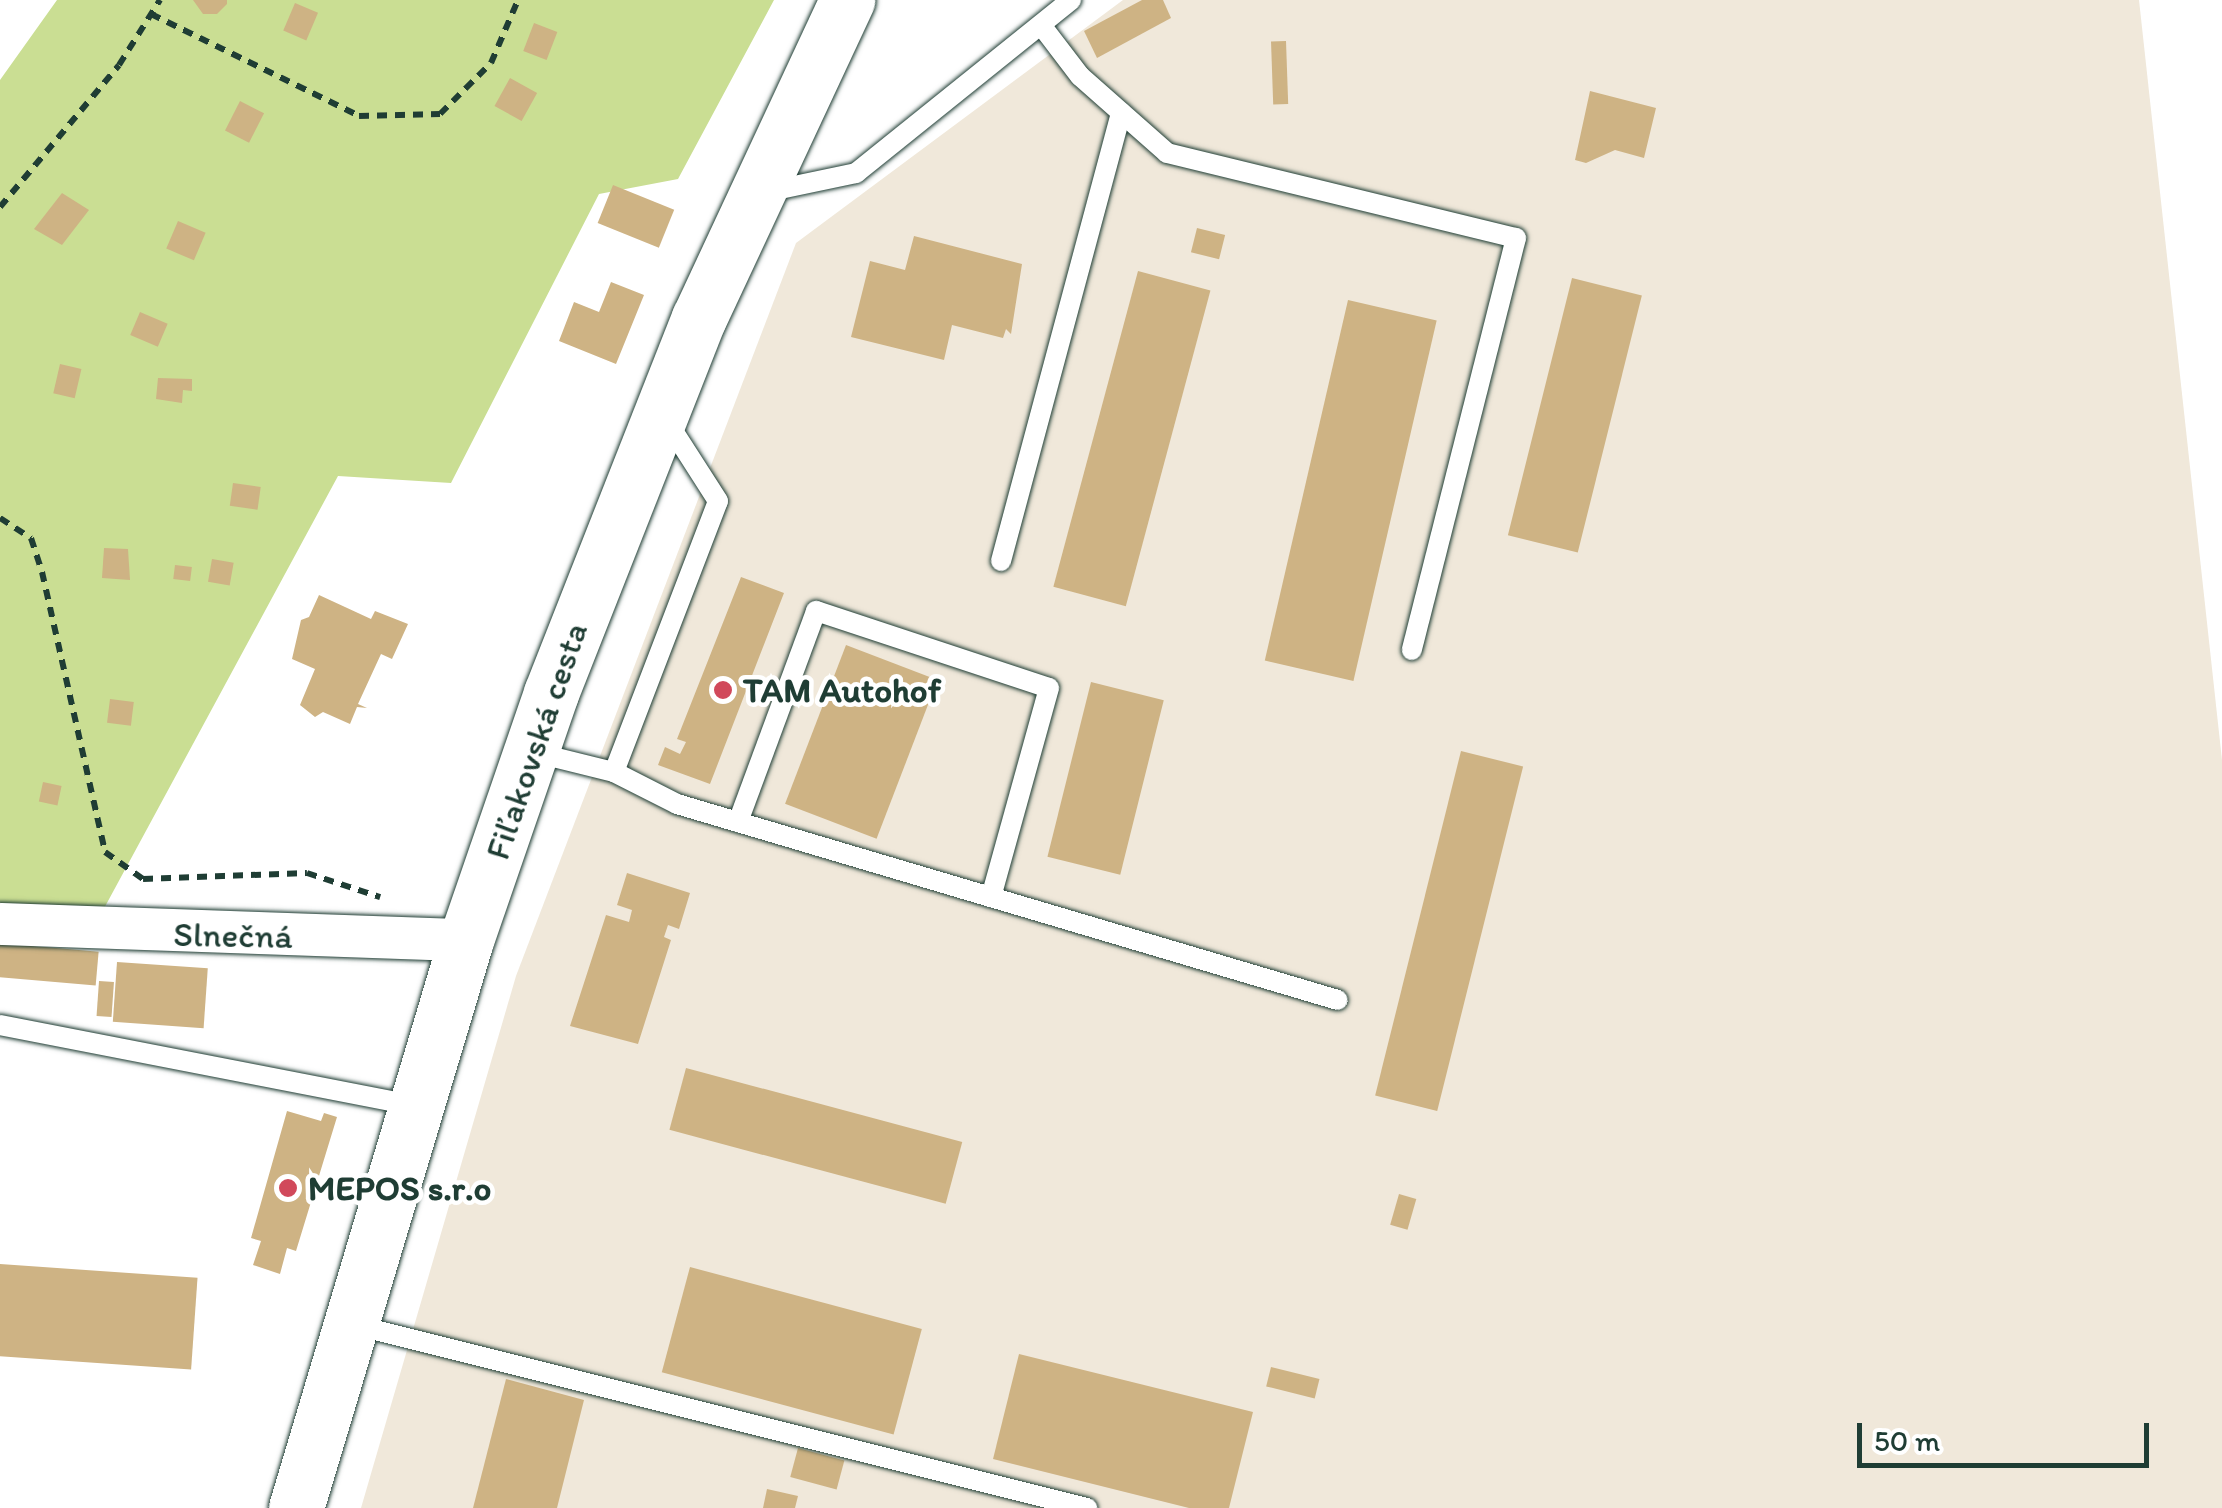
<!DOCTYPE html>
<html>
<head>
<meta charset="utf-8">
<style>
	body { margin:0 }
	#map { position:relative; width:2222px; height:1508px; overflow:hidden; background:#fff; font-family:Itim,sans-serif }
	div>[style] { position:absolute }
	.built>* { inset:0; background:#f0e8da }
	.green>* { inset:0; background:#cade93 }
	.building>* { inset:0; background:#ceb384; transform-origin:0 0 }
	.path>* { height:6px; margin-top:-3px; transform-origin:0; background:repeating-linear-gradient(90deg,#1f3d34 0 10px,transparent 0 18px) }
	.roads { filter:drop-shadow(0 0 2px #1f3d34) drop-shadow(0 0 2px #1f3d34) }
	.lane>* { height:20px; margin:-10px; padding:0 10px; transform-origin:10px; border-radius:10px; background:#fff }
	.street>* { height:42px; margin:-21px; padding:0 21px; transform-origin:21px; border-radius:21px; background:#fff }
	.secondary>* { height:55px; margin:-27.5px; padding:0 27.5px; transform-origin:27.5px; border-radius:27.5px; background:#fff }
	.dots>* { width:28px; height:28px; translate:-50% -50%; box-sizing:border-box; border:5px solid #fff; border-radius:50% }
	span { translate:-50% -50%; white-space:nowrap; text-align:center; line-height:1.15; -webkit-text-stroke:9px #fff; paint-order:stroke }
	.poi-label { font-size:35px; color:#1f3d34; font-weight:700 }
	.left { translate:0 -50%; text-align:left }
	.street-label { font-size:35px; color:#1f3d34 }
	.scale { position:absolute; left:1857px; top:1423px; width:292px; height:45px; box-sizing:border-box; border:5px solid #1f3d34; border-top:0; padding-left:12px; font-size:30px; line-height:35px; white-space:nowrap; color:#1f3d34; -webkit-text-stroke:8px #fff; paint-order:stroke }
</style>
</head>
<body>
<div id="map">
	<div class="built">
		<i style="clip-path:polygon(1123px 0,2139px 0,2222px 760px,2222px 1508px,361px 1508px,516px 976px,796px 243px)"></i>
	</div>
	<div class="green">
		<i style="clip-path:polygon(57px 0,774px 0,678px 179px,599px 194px,451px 483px,338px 476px,101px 914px,0 908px,0 80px)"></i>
	</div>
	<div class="building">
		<i style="clip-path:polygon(193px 0,227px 0,227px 4px,217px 14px,203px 14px)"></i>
		<i style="clip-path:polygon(1142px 0,1163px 0,1171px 18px,1097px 58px,1084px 31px)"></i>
		<i style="left:295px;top:3px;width:25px;height:30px;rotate:23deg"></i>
		<i style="left:534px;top:23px;width:25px;height:30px;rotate:21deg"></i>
		<i style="left:1286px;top:41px;width:63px;height:15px;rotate:88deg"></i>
		<i style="left:510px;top:78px;width:31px;height:32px;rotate:29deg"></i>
		<i style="clip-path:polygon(1590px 91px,1656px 108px,1644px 158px,1615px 150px,1586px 163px,1575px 160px)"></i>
		<i style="left:240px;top:101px;width:27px;height:33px;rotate:27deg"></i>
		<i style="left:613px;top:185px;width:66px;height:41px;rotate:22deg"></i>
		<i style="clip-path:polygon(62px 193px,89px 210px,62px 245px,34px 229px)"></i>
		<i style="left:178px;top:221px;width:30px;height:30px;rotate:23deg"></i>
		<i style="left:1197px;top:228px;width:29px;height:25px;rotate:14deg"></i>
		<i style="clip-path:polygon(914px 236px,1022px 264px,1011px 334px,1006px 329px,1003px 338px,952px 325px,944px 360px,851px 337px,870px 261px,905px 270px)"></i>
		<i style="left:1138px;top:271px;width:75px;height:327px;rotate:15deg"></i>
		<i style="left:1572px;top:278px;width:72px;height:265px;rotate:14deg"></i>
		<i style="clip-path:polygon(611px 282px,644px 295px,616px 364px,559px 341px,574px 302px,599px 312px)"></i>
		<i style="left:1348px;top:300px;width:91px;height:370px;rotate:13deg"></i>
		<i style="left:140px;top:312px;width:30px;height:25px;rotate:23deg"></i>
		<i style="left:60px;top:364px;width:22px;height:30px;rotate:13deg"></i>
		<i style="clip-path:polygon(158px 378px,192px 379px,192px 391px,183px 390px,182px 403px,156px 399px)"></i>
		<i style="left:233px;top:483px;width:28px;height:23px;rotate:8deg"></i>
		<i style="clip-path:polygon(104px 548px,128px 549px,130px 580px,102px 578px)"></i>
		<i style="left:212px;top:559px;width:22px;height:23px;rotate:10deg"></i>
		<i style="left:175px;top:565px;width:17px;height:14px;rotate:7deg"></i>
		<i style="clip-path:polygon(741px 577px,784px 593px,710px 784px,658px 765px,665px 747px,680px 754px,686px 742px,677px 739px)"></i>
		<i style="clip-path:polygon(319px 595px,371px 619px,375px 611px,408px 624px,392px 659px,381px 654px,358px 704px,367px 708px,357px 707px,350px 724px,323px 712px,315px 717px,300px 705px,315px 669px,292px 659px,301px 620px,309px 617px)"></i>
		<i style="left:846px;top:645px;width:98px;height:170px;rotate:21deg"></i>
		<i style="left:1091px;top:682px;width:75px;height:180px;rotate:14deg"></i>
		<i style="left:110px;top:699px;width:24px;height:24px;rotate:7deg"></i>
		<i style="left:1461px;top:751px;width:64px;height:355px;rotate:14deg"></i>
		<i style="left:43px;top:782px;width:19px;height:20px;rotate:12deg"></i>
		<i style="clip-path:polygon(627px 873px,690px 893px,679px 929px,668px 925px,664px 937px,671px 940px,638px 1044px,570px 1026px,606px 915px,629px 922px,632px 910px,617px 905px)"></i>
		<i style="left:0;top:943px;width:99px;height:34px;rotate:5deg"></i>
		<i style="left:117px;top:962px;width:91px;height:60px;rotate:4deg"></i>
		<i style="left:99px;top:981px;width:15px;height:35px;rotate:4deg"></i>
		<i style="left:686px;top:1068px;width:286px;height:64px;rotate:15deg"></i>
		<i style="clip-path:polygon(287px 1111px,321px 1121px,324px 1113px,337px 1117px,296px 1251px,287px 1248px,280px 1274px,253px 1265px,261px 1241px,251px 1238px)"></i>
		<i style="left:1399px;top:1194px;width:18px;height:32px;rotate:16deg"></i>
		<i style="left:0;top:1264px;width:198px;height:92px;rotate:4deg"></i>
		<i style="left:690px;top:1267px;width:240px;height:109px;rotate:15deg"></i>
		<i style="clip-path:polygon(1019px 1354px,1253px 1412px,1229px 1508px,1189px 1508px,993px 1459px)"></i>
		<i style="left:1271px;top:1367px;width:50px;height:20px;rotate:14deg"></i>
		<i style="clip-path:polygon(506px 1379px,584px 1400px,557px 1508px,473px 1508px)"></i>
		<i style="left:798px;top:1448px;width:48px;height:30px;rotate:15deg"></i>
		<i style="clip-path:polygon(767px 1489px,798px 1496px,795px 1508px,763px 1508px)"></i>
	</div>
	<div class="path">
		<i style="left:151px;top:14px;width:232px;rotate:26.1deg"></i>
		<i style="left:359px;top:116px;width:81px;rotate:-1.4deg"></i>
		<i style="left:440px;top:114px;width:72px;rotate:-45deg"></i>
		<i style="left:491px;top:63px;width:69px;rotate:-66.8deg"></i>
		<i style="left:0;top:207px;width:185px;rotate:-50deg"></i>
		<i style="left:119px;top:65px;width:77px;rotate:-57.8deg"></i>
		<i style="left:0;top:518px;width:37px;rotate:33deg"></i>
		<i style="left:31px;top:538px;width:36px;rotate:72deg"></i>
		<i style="left:42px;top:572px;width:287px;rotate:77.3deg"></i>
		<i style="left:105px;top:852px;width:47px;rotate:35.4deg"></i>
		<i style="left:143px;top:879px;width:164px;rotate:-2.1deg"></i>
		<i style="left:307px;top:873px;width:77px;rotate:18.2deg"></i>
	</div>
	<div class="roads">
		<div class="lane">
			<i style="left:1041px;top:25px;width:64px;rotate:52.6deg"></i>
			<i style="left:1080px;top:76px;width:116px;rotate:41.5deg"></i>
			<i style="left:1167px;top:153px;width:359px;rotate:13.7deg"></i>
			<i style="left:1516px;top:238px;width:425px;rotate:104.2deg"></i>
			<i style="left:766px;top:192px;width:92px;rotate:-11.9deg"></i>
			<i style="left:856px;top:173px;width:276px;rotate:-38.8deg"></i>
			<i style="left:1001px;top:561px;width:464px;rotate:-75deg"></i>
			<i style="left:533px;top:752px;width:83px;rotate:13.9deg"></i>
			<i style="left:614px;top:772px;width:290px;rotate:-69deg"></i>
			<i style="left:718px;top:501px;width:96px;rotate:-122.7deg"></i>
			<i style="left:614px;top:772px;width:71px;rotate:26.9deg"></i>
			<i style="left:677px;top:804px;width:689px;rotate:16.52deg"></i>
			<i style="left:738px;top:822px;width:225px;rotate:-69.7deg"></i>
			<i style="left:816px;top:611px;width:245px;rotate:18.3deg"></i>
			<i style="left:1049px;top:688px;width:217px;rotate:105.5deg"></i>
			<i style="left:0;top:1025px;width:423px;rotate:11deg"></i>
			<i style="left:351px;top:1324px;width:759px;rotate:14.04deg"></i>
		</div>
		<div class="street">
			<i style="left:0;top:924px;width:466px;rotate:2deg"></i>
		</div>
		<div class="secondary">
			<i style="left:296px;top:1508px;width:593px;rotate:-73.34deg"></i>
			<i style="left:466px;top:940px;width:261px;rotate:-71deg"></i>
			<i style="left:551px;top:693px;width:403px;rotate:-68.5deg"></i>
			<i style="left:699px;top:318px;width:351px;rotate:-65deg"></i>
		</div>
	</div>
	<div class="dots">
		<i style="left:723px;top:690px;background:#d1495b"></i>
		<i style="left:288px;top:1188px;background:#d1495b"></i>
	</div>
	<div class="poi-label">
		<span class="left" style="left:743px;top:690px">TAM Autohof</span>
		<span class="left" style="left:308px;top:1188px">MEPOS s.r.o</span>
	</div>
	<div class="street-label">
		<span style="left:536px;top:741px;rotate:-71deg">Fiľakovská cesta</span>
		<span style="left:233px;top:935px;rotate:1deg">Slnečná</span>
	</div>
	<div class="scale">50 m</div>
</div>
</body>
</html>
